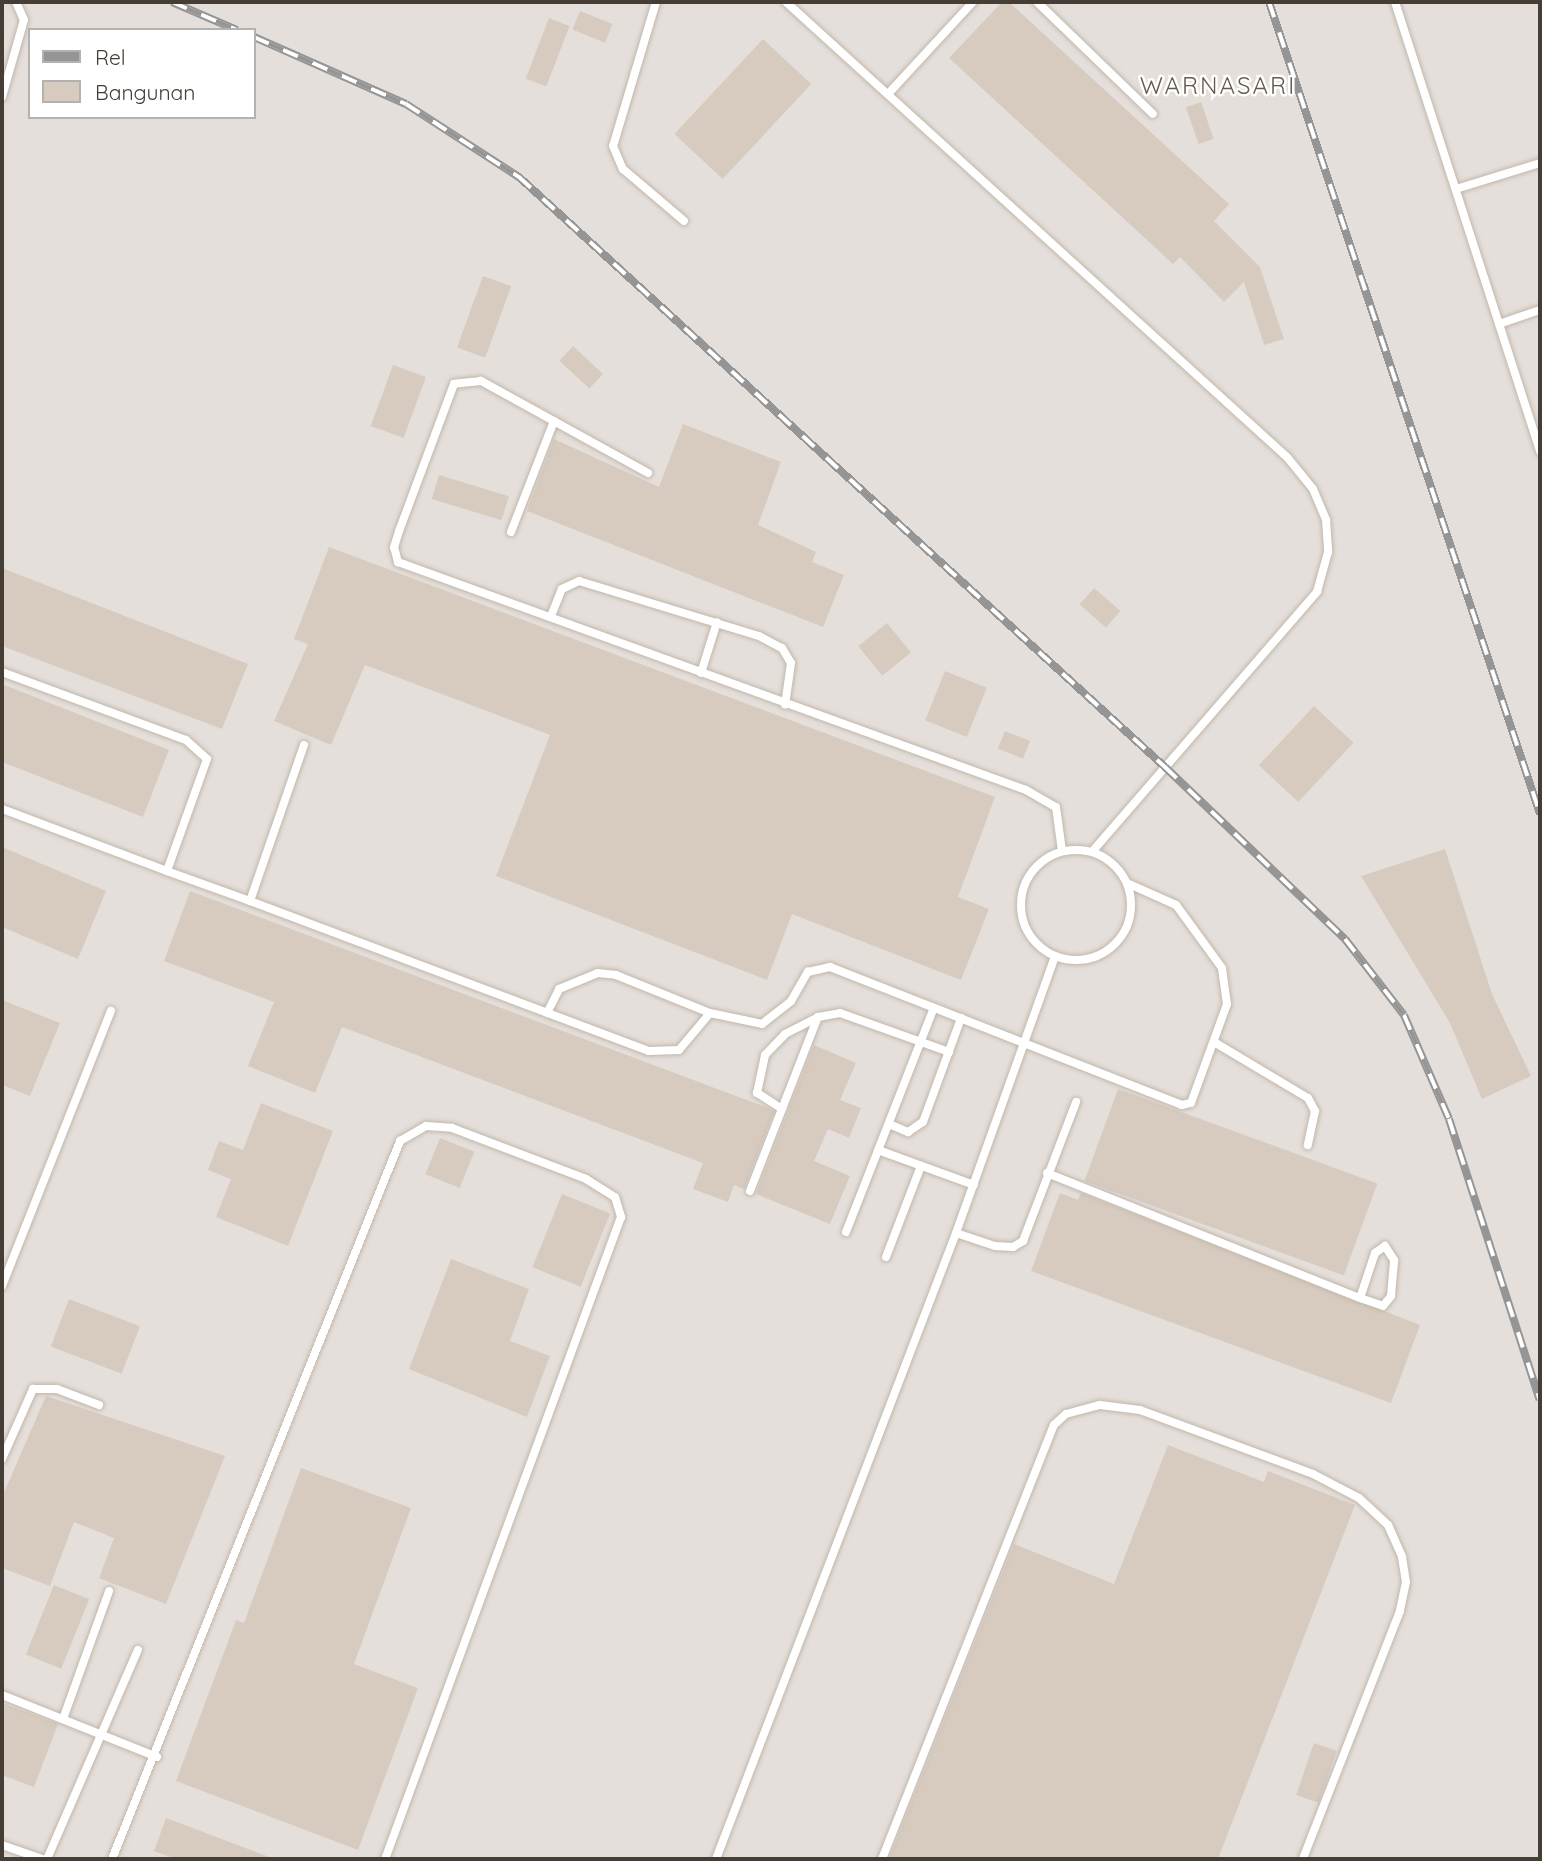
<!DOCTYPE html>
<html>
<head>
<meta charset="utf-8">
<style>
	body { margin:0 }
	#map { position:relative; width:1542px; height:1861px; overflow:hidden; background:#f3ede6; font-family:Quicksand,sans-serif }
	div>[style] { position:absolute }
	.industrial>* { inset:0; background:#e5dfdb }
	.building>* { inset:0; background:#d7cbbf; transform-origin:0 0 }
	.roads { filter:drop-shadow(0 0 2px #c1b7ac) drop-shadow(0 0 2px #c1b7ac) }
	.service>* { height:8px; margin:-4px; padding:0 4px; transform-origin:4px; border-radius:4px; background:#fff }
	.service>.ring { margin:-4px; padding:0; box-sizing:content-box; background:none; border:8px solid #fff; border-radius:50% }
	.rail>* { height:8px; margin-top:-4px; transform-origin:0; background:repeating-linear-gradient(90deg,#fff 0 16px,#959595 0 32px); box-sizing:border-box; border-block:2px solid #959595 }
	span { translate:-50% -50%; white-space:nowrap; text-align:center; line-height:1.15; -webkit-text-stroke:5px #fff; paint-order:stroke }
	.quarter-label { font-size:24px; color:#685a4d; letter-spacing:2px }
	.frame { position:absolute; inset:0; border:4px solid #463d35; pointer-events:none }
	.legend { position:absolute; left:28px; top:28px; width:228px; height:91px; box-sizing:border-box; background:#fff; border:2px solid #b5b1ae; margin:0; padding:9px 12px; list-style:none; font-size:21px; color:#463d35 }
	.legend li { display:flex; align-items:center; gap:14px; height:35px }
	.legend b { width:35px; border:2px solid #b5b1ae }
</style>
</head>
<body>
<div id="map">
	<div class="industrial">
		<i style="clip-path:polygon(evenodd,2px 2px,1540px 2px,1540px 1859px,2px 1859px,2px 2px,30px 30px,254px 30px,254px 117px,30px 117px,30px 30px)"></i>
	</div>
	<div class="building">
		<i style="clip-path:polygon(1002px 2px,1009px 2px,1229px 204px,1214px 221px,1260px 267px,1284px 339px,1264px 345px,1244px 282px,1224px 302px,1180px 257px,1173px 264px,949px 58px)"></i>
		<i style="left:580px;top:11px;width:35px;height:20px;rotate:22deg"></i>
		<i style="left:549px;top:18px;width:22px;height:65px;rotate:21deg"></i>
		<i style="left:763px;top:39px;width:66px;height:130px;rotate:43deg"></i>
		<i style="left:1201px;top:102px;width:39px;height:16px;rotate:71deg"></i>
		<i style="left:483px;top:276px;width:30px;height:76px;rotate:20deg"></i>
		<i style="left:573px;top:346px;width:41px;height:20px;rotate:43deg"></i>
		<i style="left:393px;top:365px;width:35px;height:65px;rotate:20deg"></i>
		<i style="clip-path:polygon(683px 424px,781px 462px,758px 525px,816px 552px,812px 562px,844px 575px,823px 627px,527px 511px,554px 439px,659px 487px)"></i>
		<i style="left:439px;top:475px;width:73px;height:25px;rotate:17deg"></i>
		<i style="clip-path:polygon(329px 547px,995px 797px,958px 897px,989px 909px,961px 980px,792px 914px,767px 980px,496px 876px,550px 735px,365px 665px,331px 745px,274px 721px,308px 644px,294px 639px)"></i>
		<i style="clip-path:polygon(2px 568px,248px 664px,222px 729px,2px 646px)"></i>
		<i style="left:1094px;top:588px;width:35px;height:22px;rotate:41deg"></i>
		<i style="left:887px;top:623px;width:38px;height:37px;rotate:51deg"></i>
		<i style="left:945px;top:671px;width:45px;height:53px;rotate:22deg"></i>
		<i style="clip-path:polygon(2px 684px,169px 750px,143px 817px,2px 762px)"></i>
		<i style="left:1314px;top:706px;width:54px;height:81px;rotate:43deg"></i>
		<i style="left:1005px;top:731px;width:27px;height:19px;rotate:22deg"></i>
		<i style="clip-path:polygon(2px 847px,106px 891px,78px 959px,2px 927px)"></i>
		<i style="clip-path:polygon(1445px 849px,1492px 994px,1531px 1076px,1482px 1099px,1450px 1023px,1361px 876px)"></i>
		<i style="clip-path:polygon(190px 891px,768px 1108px,774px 1112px,744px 1189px,734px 1185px,728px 1202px,693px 1189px,703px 1163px,342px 1027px,315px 1093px,248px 1066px,274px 1002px,164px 961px)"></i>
		<i style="clip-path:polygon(2px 1000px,60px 1023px,30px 1096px,2px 1085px)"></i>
		<i style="clip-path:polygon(814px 1045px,856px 1063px,840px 1100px,861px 1108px,849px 1138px,828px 1129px,814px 1161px,850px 1176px,830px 1224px,756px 1194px)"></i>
		<i style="left:1118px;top:1089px;width:276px;height:98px;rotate:20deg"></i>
		<i style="clip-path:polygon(261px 1103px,333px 1131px,288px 1246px,216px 1217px,231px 1179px,208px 1170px,219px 1141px,243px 1150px)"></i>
		<i style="left:440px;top:1138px;width:37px;height:39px;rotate:22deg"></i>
		<i style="clip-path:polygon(1060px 1193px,1078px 1200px,1081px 1193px,1420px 1325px,1391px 1403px,1031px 1271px)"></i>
		<i style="left:562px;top:1194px;width:52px;height:79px;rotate:22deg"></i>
		<i style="clip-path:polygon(451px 1259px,529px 1289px,510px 1341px,550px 1356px,527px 1417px,409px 1369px)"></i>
		<i style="left:69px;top:1299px;width:76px;height:51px;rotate:21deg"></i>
		<i style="clip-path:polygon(46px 1396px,225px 1456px,166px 1604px,99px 1578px,114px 1538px,74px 1522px,50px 1586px,2px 1568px,2px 1497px)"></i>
		<i style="clip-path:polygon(1168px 1445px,1264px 1482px,1268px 1471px,1355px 1505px,1218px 1859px,889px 1859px,1014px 1544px,1114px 1584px)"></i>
		<i style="clip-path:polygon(301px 1468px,411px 1508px,354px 1664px,418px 1688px,358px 1850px,176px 1781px,236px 1620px,244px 1623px)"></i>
		<i style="left:54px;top:1585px;width:38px;height:75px;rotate:22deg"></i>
		<i style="clip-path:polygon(2px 1703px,58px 1724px,34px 1787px,2px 1775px)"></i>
		<i style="left:1314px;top:1743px;width:24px;height:55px;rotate:19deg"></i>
		<i style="clip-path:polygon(166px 1818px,272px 1858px,271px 1859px,176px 1859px,154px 1851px)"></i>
	</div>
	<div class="roads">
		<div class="service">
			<i style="left:656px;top:2px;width:150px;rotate:106.6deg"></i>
			<i style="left:613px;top:146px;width:25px;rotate:67deg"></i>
			<i style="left:623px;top:169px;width:80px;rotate:40.4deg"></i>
			<i style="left:786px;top:2px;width:677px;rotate:42.25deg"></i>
			<i style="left:1287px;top:457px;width:41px;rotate:50.9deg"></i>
			<i style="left:1313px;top:489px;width:34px;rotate:67deg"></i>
			<i style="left:1326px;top:520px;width:32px;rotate:86deg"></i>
			<i style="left:1328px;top:552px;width:41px;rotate:105.4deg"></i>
			<i style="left:1317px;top:592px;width:342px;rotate:130.9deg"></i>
			<i style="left:1037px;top:2px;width:161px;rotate:44deg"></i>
			<i style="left:1395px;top:2px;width:473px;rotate:72.1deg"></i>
			<i style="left:888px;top:94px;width:125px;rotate:-47.3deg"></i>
			<i style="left:2px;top:97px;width:80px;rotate:-74.1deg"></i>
			<i style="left:24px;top:20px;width:20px;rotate:-114deg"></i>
			<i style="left:1456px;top:189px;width:88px;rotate:-17.2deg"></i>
			<i style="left:1499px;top:324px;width:43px;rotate:-18.9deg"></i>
			<i style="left:648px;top:473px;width:191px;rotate:-151.1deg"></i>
			<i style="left:481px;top:381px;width:27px;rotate:174deg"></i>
			<i style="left:454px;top:384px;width:157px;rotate:110.5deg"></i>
			<i style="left:399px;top:531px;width:17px;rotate:107deg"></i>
			<i style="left:394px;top:547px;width:16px;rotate:75deg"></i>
			<i style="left:398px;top:562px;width:668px;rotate:19.95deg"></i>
			<i style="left:1026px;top:790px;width:34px;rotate:30deg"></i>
			<i style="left:1056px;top:807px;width:44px;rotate:82.2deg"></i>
			<i style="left:511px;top:532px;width:119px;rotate:-68.8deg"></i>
			<i style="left:551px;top:616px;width:29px;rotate:-68deg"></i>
			<i style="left:562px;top:589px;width:19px;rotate:-25deg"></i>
			<i style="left:579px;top:581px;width:188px;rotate:17deg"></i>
			<i style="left:759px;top:636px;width:26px;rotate:28deg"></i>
			<i style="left:782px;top:648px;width:17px;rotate:59deg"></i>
			<i style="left:791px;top:663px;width:42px;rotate:98.1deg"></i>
			<i style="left:2px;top:672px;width:196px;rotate:20.3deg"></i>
			<i style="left:186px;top:740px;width:28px;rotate:42deg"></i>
			<i style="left:207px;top:759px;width:119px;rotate:109.7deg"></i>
			<i style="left:167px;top:871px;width:176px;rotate:-159.4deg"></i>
			<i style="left:701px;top:673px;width:53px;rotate:-72.6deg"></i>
			<i style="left:304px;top:745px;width:165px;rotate:109.1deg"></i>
			<i style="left:250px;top:901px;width:426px;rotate:20.6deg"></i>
			<i style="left:649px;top:1051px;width:30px;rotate:-2deg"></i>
			<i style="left:679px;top:1050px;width:48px;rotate:-50deg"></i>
			<i style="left:710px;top:1013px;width:53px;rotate:11.9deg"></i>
			<i style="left:762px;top:1024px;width:37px;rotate:-38deg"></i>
			<i style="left:791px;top:1001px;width:34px;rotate:-60deg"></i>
			<i style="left:808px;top:972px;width:23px;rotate:-13deg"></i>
			<i style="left:830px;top:967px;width:378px;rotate:21.4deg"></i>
			<i style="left:1182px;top:1105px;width:9px;rotate:-13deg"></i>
			<i style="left:1191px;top:1103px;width:105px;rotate:-70deg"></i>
			<i style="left:1227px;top:1004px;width:36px;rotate:-98deg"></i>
			<i style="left:1222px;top:968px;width:78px;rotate:-126.1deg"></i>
			<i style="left:1176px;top:905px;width:51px;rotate:-155.9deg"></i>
			<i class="ring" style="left:1021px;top:850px;width:102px;height:102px"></i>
			<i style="left:167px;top:871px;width:88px;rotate:19.9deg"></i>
			<i style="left:547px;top:1013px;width:27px;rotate:-63deg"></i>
			<i style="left:559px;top:989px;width:42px;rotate:-22.3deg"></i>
			<i style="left:598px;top:973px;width:18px;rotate:6deg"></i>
			<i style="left:616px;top:975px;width:101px;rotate:22deg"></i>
			<i style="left:1214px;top:1042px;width:109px;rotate:30.8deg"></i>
			<i style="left:1308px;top:1098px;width:15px;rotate:62deg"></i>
			<i style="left:1315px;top:1111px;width:35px;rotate:102deg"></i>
			<i style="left:782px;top:1109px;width:30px;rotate:-147deg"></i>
			<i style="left:757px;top:1093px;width:39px;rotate:-78deg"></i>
			<i style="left:765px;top:1055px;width:29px;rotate:-46deg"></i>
			<i style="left:785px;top:1034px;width:37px;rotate:-27deg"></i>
			<i style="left:889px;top:1124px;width:21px;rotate:23deg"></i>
			<i style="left:908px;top:1132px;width:18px;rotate:-34deg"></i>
			<i style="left:923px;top:1122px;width:111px;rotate:-69.9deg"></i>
			<i style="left:878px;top:1150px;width:102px;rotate:20deg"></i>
			<i style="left:1047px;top:1173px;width:337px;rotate:21.8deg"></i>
			<i style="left:1360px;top:1298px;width:24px;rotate:19deg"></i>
			<i style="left:1383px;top:1306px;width:13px;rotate:-51deg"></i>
			<i style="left:1391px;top:1296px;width:36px;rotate:-85deg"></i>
			<i style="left:1394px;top:1260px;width:17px;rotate:-123deg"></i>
			<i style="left:1385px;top:1246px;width:12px;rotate:145deg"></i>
			<i style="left:1375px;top:1253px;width:47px;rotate:108.4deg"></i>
			<i style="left:750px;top:1191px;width:187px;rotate:-68.7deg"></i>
			<i style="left:818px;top:1017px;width:22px;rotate:-10deg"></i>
			<i style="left:840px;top:1013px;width:116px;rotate:19.7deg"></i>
			<i style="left:846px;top:1232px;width:241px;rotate:-68.6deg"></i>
			<i style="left:956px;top:1233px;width:41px;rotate:18.4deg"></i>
			<i style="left:995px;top:1246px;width:18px;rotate:3deg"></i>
			<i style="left:1013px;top:1247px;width:12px;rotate:-31deg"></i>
			<i style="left:1023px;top:1241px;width:149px;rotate:-69.1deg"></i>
			<i style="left:886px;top:1257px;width:97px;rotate:-69deg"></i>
			<i style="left:2px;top:1286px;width:296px;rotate:-68.4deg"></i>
			<i style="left:2px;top:1459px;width:77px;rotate:-66.1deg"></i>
			<i style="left:33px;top:1389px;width:24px"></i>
			<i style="left:57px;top:1389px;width:45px;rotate:20.9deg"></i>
			<i style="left:2px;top:1695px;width:167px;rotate:21.8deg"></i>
			<i style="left:63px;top:1719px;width:136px;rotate:-70.2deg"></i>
			<i style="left:2px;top:1845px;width:42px;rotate:19.3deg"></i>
			<i style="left:47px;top:1859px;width:228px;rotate:-66.5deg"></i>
			<i style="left:112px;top:1859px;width:774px;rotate:-68.14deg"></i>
			<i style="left:400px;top:1141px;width:30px;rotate:-30deg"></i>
			<i style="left:426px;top:1126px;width:26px;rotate:4deg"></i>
			<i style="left:452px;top:1128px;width:143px;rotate:20.8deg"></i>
			<i style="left:586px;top:1179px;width:34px;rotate:32deg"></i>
			<i style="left:615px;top:1197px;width:21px;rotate:73deg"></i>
			<i style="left:621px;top:1217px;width:684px;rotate:110.18deg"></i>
			<i style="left:716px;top:1859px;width:670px;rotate:-69.02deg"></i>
			<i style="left:956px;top:1233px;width:294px;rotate:-70.3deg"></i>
			<i style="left:882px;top:1859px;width:467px;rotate:-68.4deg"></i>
			<i style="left:1054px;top:1425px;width:16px;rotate:-43deg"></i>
			<i style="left:1066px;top:1414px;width:35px;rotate:-15deg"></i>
			<i style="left:1100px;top:1405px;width:40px;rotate:7.1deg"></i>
			<i style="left:1140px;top:1410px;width:184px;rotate:20.3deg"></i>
			<i style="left:1313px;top:1474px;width:52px;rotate:27.6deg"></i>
			<i style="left:1359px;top:1498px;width:40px;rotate:43deg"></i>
			<i style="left:1388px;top:1525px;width:35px;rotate:66deg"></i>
			<i style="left:1402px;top:1557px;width:25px;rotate:81deg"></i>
			<i style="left:1406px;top:1582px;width:30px;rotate:102deg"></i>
			<i style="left:1400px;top:1611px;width:266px;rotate:111.4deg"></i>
		</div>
	</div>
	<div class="rail">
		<i style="left:172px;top:2px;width:71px;rotate:23.3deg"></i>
		<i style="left:1269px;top:2px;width:856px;rotate:71.54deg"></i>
		<i style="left:254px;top:37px;width:166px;rotate:23.8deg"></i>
		<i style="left:406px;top:104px;width:135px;rotate:32.9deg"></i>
		<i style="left:519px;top:177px;width:875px;rotate:42.41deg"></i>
		<i style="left:1165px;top:767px;width:249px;rotate:43.7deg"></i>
		<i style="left:1345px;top:939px;width:96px;rotate:52.2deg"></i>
		<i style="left:1404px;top:1015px;width:113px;rotate:66.6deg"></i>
		<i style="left:1449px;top:1119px;width:295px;rotate:72.1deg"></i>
	</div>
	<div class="quarter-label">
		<span style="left:1218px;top:86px">WARNASARI</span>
	</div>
	<div class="frame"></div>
	<ul class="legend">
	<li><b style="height:9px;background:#959595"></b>Rel</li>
	<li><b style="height:19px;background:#d7cbbf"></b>Bangunan</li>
	</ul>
</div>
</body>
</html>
